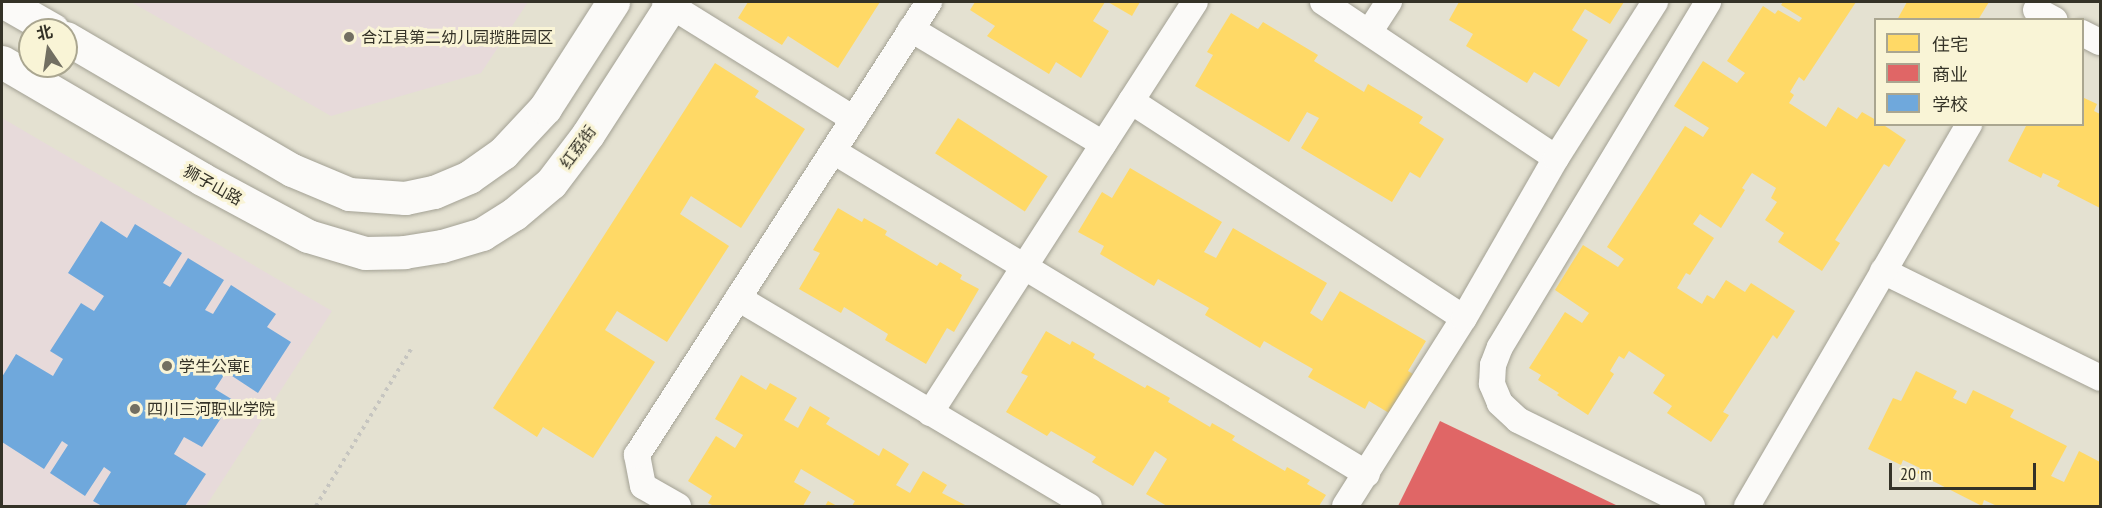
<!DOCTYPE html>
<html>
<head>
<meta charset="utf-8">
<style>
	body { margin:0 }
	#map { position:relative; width:2102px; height:508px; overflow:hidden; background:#e4e1d1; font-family:"PT Sans Narrow","Noto Sans SC",sans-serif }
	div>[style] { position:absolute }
	.education>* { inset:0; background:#e7dada }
	.homes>* { inset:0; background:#ffd966; transform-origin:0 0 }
	.shops>* { inset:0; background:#e06666 }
	.schools>* { inset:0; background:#6fa8dc }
	.path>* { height:4px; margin-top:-2px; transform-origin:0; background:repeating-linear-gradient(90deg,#c6c5c0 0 3px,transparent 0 7.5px) }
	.roads { filter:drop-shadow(0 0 2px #a3a194) drop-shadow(0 0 2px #a3a194) }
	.service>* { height:26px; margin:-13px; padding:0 13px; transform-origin:13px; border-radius:13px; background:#fbfaf8 }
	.tertiary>* { height:33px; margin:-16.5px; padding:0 16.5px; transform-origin:16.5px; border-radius:16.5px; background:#fbfaf8 }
	.dots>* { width:16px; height:16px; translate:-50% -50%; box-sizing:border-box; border:3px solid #f9f4d6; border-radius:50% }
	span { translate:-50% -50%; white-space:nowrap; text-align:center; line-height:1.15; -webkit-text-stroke:6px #f9f4d6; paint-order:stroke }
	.poi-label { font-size:16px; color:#343227 }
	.left { translate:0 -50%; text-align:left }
	.street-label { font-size:16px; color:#343227 }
	.frame { position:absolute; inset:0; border:3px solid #343227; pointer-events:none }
	.legend { position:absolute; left:1874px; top:18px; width:210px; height:108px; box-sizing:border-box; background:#f9f4d6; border:2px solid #aaa690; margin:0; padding:8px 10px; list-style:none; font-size:18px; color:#343227 }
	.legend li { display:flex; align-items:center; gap:12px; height:30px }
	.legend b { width:30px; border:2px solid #aaa690 }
	.north { position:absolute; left:18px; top:18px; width:60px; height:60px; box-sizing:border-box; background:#f9f4d6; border:2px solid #aaa690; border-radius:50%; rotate:347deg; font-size:16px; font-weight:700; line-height:24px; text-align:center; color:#343227 }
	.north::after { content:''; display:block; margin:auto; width:21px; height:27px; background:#726f62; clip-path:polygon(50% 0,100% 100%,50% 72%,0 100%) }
	.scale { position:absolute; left:1889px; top:463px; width:147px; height:27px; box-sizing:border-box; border:3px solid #343227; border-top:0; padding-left:8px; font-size:18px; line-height:21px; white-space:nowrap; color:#343227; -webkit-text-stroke:4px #f9f4d6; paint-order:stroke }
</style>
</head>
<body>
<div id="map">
	<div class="education">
		<i style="clip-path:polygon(131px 2px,528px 2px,481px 73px,331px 116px)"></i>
		<i style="clip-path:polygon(2px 118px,332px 311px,206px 506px,2px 506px)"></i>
	</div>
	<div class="homes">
		<i style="clip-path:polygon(748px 2px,880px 2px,838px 68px,788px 36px,782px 45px,738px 18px)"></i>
		<i style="clip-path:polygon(975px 2px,1105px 2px,1093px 21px,1109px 31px,1081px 78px,1056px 62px,1049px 74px,987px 36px,995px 26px,970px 10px)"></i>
		<i style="clip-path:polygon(1108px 2px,1140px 2px,1132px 16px)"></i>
		<i style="clip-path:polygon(1459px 2px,1624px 2px,1610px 24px,1585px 9px,1572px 30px,1588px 40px,1559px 87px,1534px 72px,1527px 83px,1466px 46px,1473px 34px,1449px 20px)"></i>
		<i style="clip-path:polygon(1783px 2px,1856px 2px,1804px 81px,1799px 77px,1790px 92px,1794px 95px,1789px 103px,1826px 127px,1838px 107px,1857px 119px,1862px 112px,1876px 120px,1876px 124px,1882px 124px,1906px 140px,1889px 167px,1884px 164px,1835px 240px,1840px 243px,1822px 271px,1778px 242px,1784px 233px,1765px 220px,1777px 202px,1771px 198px,1776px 188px,1752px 173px,1742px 188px,1745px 190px,1721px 228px,1700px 214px,1693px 224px,1714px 238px,1690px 275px,1686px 273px,1677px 288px,1702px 304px,1707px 295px,1714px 299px,1726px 280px,1745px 292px,1751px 283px,1795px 311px,1777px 339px,1773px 335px,1723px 412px,1729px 415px,1711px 442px,1667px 413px,1672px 406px,1653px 393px,1665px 375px,1629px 351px,1624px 359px,1619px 356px,1610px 371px,1614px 374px,1588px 415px,1557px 395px,1559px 393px,1538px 380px,1541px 375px,1529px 368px,1565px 312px,1582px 323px,1589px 313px,1555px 290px,1583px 245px,1618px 267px,1624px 259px,1607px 247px,1646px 187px,1685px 126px,1703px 137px,1709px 128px,1674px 106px,1703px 61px,1737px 83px,1745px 73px,1727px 61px,1763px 6px,1775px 14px,1778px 10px,1799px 22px,1802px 18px,1781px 5px)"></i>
		<i style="clip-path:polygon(1907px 2px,1989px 2px,1978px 20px,1897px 20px)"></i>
		<i style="clip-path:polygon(1231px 13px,1258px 29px,1263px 22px,1318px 55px,1314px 61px,1364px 92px,1368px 84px,1423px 117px,1419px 123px,1444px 139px,1420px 178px,1410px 172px,1392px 202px,1301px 148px,1319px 118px,1307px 112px,1289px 142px,1195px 86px,1213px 55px,1207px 52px)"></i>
		<i style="clip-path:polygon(715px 63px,759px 91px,755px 97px,805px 129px,741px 228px,691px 196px,680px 214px,729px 246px,667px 342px,617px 311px,605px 330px,655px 362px,593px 458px,543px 427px,537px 437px,493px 408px)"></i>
		<i style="clip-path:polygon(2082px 97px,2097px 104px,2094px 111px,2100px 114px,2100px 208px,2057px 186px,2060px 181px,2043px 173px,2041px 178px,2008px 161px,2027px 124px,2082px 124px)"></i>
		<i style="left:958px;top:118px;width:107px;height:42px;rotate:33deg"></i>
		<i style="clip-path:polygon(1130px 168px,1222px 222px,1204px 252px,1216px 258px,1233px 228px,1327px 283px,1310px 313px,1322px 321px,1340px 291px,1426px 341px,1408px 371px,1418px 377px,1394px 416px,1369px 401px,1365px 409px,1308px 377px,1313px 369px,1264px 341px,1260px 348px,1205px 315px,1209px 308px,1158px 279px,1154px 286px,1100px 254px,1104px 246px,1078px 232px,1102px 192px,1112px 198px)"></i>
		<i style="clip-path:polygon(838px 208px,862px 222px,864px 218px,887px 231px,885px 235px,937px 266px,940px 262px,962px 275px,960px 279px,979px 289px,954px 332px,947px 328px,926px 364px,885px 340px,888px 334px,844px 307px,841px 313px,799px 289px,820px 253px,813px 250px)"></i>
		<i style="clip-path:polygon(1046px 331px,1070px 345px,1072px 341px,1095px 354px,1093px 358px,1145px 388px,1147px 385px,1170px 398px,1168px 402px,1210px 427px,1212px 423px,1235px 436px,1232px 440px,1285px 471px,1287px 467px,1310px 480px,1307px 484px,1326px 495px,1319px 506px,1167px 506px,1146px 494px,1167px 459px,1155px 451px,1133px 486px,1092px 462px,1096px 457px,1051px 431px,1047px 436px,1006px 412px,1028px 376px,1021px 373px)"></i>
		<i style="clip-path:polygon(1916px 371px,1957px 391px,1953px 398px,1966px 404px,1973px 390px,2014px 410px,2010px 417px,2067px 446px,2051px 476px,2064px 482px,2079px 451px,2100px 462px,2100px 506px,1997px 506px,1984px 500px,1982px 506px,1917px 473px,1920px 468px,1903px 460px,1901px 465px,1868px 449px,1893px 398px,1901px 401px)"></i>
		<i style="clip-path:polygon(741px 375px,766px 390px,770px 383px,797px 398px,784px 420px,798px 428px,810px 406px,830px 418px,826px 424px,879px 456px,883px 448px,909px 464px,896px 485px,910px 493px,923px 471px,947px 485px,942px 493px,967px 506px,852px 506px,855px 501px,801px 469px,794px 482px,811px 492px,803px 506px,714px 506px,708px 503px,712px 496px,688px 481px,716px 436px,735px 448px,743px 435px,715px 419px)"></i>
		<i style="clip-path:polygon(828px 501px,837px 506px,825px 506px)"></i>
	</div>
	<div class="shops">
		<i style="clip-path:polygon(1440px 421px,1618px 506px,1398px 506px)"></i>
	</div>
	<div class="schools">
		<i style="clip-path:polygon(101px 221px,127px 238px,135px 224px,182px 253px,163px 283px,170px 287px,188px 258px,224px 280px,205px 310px,213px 314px,231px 285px,276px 314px,267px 327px,291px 342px,258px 393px,226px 372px,215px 389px,233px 400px,202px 447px,184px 437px,174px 454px,206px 474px,185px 506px,102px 506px,93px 501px,111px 472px,104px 467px,85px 496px,50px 473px,68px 445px,62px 441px,44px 469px,2px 442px,2px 377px,16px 354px,53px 376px,63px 359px,50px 351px,81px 303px,94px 311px,104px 296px,68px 273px)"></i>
	</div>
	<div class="path">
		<i style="left:316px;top:506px;width:187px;rotate:-58.8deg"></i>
	</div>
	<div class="roads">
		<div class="service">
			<i style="left:665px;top:2px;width:222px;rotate:31.8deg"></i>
			<i style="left:1323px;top:2px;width:280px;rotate:33.8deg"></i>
			<i style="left:2036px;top:10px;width:21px;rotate:28deg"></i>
			<i style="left:911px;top:29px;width:224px;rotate:30.9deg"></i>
			<i style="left:1370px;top:31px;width:35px;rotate:-57deg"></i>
			<i style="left:2082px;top:33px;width:20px;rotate:27deg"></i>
			<i style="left:1131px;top:101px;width:397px;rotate:33.1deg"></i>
			<i style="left:833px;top:151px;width:624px;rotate:31.17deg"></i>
			<i style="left:1883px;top:271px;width:242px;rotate:26.2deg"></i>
			<i style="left:738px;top:298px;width:408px;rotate:30.7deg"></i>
			<i style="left:930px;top:413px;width:489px;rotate:-57.2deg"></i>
			<i style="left:678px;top:506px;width:40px;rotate:-150.3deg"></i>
			<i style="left:643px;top:486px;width:32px;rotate:-101deg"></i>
			<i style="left:637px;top:455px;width:539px;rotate:-57.19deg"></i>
			<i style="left:1345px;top:506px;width:222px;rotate:-57.7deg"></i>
			<i style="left:1464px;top:318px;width:185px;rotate:-60.1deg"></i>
			<i style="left:1556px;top:158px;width:185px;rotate:-57.6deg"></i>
			<i style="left:1692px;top:506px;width:194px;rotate:-153.7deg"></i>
			<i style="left:1518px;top:420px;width:25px;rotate:-137deg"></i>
			<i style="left:1500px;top:403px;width:21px;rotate:-113deg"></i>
			<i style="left:1492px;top:384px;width:19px;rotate:-87deg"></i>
			<i style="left:1493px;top:365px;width:19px;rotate:-69deg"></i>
			<i style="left:1500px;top:347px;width:403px;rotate:-58.9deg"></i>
			<i style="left:1747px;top:506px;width:442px;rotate:-59.8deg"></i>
		</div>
		<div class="tertiary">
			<i style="left:4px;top:2px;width:56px;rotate:29.7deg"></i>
			<i style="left:66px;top:38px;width:262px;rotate:30.3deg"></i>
			<i style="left:292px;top:170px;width:62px;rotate:22.8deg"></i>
			<i style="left:349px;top:194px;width:56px;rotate:4.1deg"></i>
			<i style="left:405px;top:198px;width:30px;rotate:-12deg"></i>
			<i style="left:434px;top:192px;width:38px;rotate:-23deg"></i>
			<i style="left:469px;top:177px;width:42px;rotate:-35.2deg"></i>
			<i style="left:503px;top:153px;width:62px;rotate:-47deg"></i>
			<i style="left:545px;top:108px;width:126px;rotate:-57.3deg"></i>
			<i style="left:2px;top:62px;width:232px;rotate:30.3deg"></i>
			<i style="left:202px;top:179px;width:120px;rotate:28.3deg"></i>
			<i style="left:308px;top:236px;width:59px;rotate:16.6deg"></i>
			<i style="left:365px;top:253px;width:39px;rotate:-1deg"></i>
			<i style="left:404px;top:252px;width:38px;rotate:-9deg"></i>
			<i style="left:442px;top:246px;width:42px;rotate:-16.7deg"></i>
			<i style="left:482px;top:234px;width:38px;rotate:-32deg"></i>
			<i style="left:514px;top:214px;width:48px;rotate:-40deg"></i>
			<i style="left:551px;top:183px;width:61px;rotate:-52.9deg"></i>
			<i style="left:588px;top:134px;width:157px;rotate:-57.2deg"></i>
		</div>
	</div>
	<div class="dots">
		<i style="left:349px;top:37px;background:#726f62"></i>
		<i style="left:167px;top:366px;background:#726f62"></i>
		<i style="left:135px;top:409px;background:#726f62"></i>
	</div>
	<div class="poi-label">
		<span class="left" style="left:361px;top:37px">合江县第二幼儿园揽胜园区</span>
		<span class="left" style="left:179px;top:366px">学生公寓E</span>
		<span class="left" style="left:147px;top:409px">四川三河职业学院</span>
	</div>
	<div class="street-label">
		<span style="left:578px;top:147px;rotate:-54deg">红荔街</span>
		<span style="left:213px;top:185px;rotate:29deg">狮子山路</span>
	</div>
	<div class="frame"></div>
	<ul class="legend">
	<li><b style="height:16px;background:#ffd966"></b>住宅</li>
	<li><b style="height:16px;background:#e06666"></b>商业</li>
	<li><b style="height:16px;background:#6fa8dc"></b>学校</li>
	</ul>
	<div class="north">北</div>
	<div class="scale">20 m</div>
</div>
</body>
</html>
